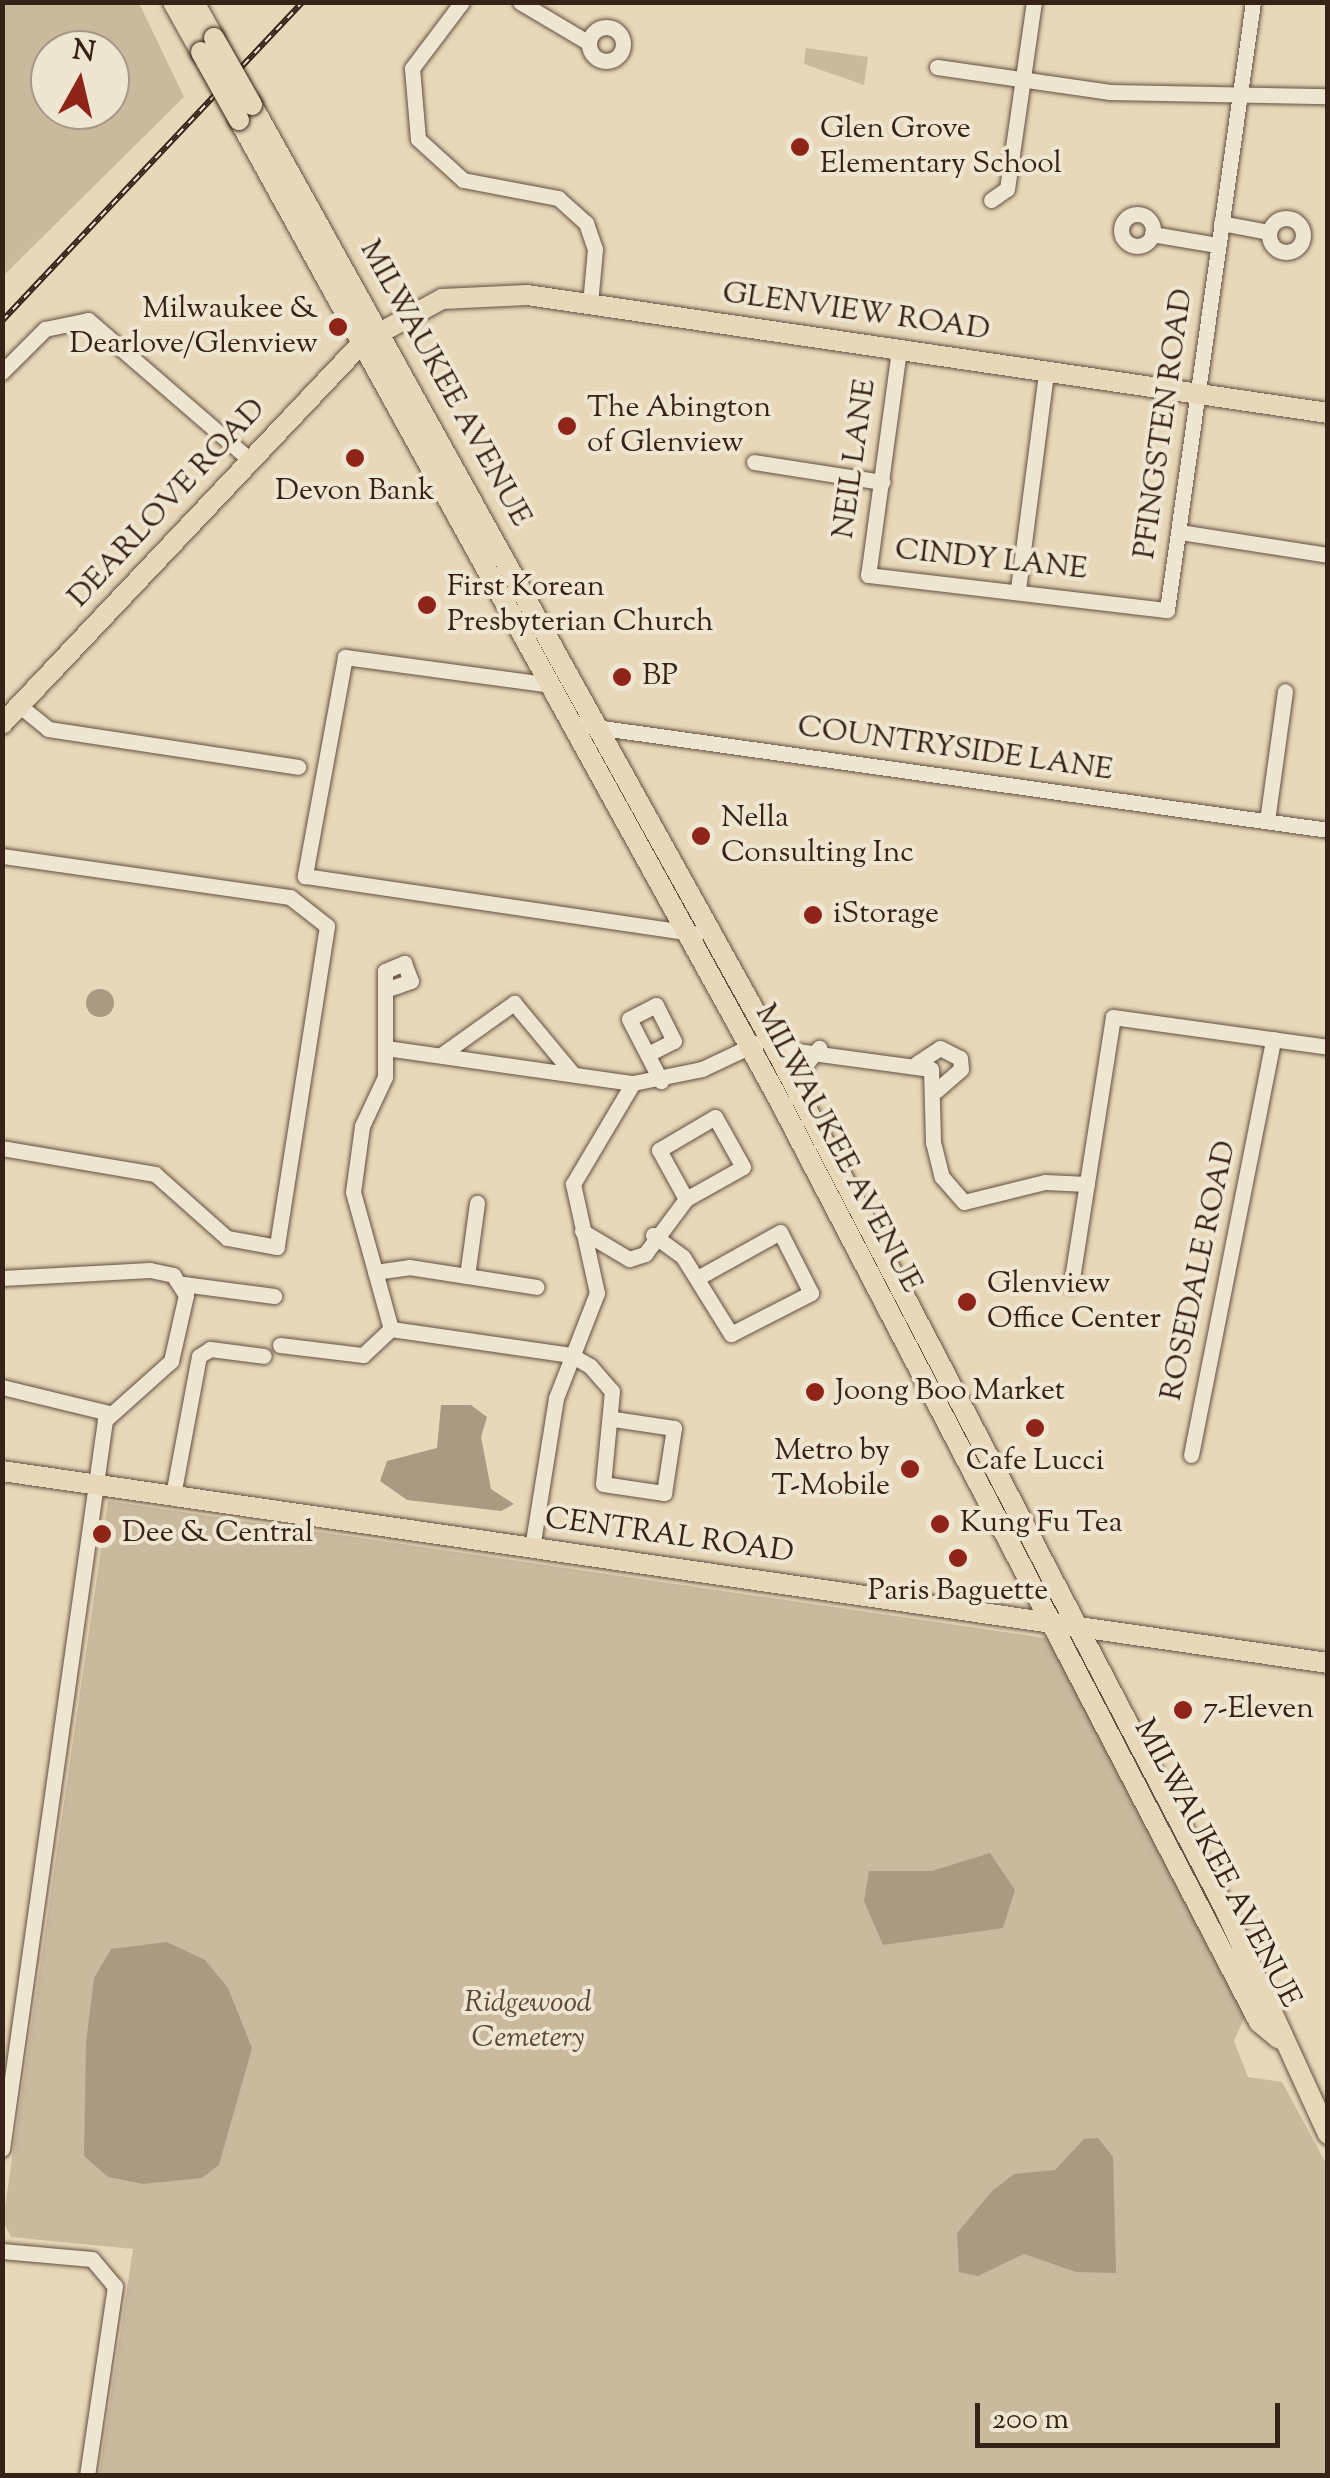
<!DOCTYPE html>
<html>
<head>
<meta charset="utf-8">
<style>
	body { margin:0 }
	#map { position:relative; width:1330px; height:2478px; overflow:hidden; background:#e7d8b9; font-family:"Sorts Mill Goudy",serif }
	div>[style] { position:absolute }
	.green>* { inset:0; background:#c9b99d }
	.water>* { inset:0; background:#ab9a82 }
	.round { border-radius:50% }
	.roads { filter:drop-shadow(0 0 2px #62503f) drop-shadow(0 0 2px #62503f) }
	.minor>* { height:15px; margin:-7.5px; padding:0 7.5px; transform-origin:7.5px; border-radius:7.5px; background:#efe6d2 }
	.minor>.ring { margin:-7.5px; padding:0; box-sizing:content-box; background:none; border:15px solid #efe6d2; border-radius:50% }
	.major>* { height:20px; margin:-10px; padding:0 10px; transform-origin:10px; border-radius:10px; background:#e7d8b9 }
	.rail>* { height:6px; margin-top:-3px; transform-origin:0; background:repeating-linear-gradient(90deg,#efe6d2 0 8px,#362216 0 16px); box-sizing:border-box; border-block:2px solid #362216 }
	.bridges { filter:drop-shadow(0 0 2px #362216) drop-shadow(0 0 2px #362216) }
	.major-bridge>* { height:20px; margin:-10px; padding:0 10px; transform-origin:10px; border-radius:10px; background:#e7d8b9 }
	.dots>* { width:28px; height:28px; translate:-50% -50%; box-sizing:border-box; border:5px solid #efe6d2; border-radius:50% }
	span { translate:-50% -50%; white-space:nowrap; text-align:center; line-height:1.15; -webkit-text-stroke:8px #efe6d2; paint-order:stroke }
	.poi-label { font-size:30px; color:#362216 }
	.left { translate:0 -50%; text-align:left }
	.right { translate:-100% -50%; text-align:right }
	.street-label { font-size:30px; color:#362216 }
	.park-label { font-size:30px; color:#5b4838; font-style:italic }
	.frame { position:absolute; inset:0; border:5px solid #362216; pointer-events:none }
	.north { position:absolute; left:30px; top:30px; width:100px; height:100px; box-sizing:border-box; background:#efe6d2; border:2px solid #a59887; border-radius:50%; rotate:8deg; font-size:28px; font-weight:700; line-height:40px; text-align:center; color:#362216 }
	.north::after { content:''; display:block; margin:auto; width:35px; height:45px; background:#8f2418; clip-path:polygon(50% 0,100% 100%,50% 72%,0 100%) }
	.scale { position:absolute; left:975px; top:2403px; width:305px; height:45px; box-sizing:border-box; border:5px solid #362216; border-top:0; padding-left:12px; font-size:30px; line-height:35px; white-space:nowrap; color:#362216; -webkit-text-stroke:8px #efe6d2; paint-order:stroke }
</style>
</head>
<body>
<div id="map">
	<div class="green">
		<i style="clip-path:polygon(evenodd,3px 2px,139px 3px,184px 97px,3px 276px,3px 2px,50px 50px,110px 50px,110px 110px,50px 110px,50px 50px)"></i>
		<i style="clip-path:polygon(806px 48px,868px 57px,864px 85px,804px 64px)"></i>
		<i style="clip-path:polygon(108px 1501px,1052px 1639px,1246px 2014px,1234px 2041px,1248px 2077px,1282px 2082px,1327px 2165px,1327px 2475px,99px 2475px,133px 2249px,11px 2237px,3px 2221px)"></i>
	</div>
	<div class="water">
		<i class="round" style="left:86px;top:989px;width:28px;height:28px"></i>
		<i style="clip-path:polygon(441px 1405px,471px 1405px,487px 1417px,481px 1437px,491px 1489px,514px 1504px,501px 1511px,407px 1500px,380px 1481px,387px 1461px,437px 1448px)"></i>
		<i style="clip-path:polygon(990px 1853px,1015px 1890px,1003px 1928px,883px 1945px,864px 1901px,869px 1871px,932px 1871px)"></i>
		<i style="clip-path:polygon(167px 1942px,205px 1960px,228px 1988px,252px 2048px,219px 2165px,202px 2178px,143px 2184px,108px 2177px,84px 2156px,86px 2043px,94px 1978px,111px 1949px)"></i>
		<i style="clip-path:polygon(1098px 2138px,1113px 2157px,1116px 2273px,1076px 2272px,1024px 2254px,978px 2276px,959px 2272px,957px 2233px,992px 2191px,1014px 2174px,1055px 2170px,1084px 2139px)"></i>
	</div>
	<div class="roads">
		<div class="minor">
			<i style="left:462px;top:2px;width:83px;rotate:127.1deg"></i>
			<i style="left:412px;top:68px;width:71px;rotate:85.2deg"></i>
			<i style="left:418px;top:139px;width:61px;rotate:42.3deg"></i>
			<i style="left:463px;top:180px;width:97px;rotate:10.7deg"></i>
			<i style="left:558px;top:198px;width:38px;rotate:42deg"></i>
			<i style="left:586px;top:223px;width:28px;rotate:71deg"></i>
			<i style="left:595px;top:249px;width:55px;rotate:95.2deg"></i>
			<i style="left:520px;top:2px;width:80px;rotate:30.7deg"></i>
			<i class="ring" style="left:589px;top:27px;width:19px;height:19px"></i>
			<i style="left:937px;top:67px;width:175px;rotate:8.2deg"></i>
			<i style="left:1110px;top:92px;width:218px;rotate:1.1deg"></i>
			<i style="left:991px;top:200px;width:19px;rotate:-35deg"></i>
			<i style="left:1007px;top:189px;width:189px;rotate:-81.8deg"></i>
			<i class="ring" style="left:1121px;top:214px;width:17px;height:17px"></i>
			<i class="ring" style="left:1269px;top:218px;width:19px;height:19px"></i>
			<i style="left:1221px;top:223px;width:49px;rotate:10.6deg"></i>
			<i style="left:1152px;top:234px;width:66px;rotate:9.6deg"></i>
			<i style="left:899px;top:350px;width:227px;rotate:97.8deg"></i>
			<i style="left:868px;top:575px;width:301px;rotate:6.7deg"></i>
			<i style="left:1167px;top:610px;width:614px;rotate:-81.95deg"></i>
			<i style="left:2px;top:372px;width:61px;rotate:-45deg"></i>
			<i style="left:45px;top:329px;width:44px;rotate:-11.8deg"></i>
			<i style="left:88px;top:320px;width:214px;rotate:40.8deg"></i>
			<i style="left:754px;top:462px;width:130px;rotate:8.9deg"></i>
			<i style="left:1180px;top:532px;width:150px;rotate:8.8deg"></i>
			<i style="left:1018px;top:589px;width:219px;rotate:-82.6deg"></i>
			<i style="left:552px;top:685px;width:209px;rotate:-172.3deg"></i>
			<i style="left:345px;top:657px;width:223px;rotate:100.4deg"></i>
			<i style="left:305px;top:876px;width:396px;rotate:8.4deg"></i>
			<i style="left:20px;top:706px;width:36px;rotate:39deg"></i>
			<i style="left:48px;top:729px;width:253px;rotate:8.6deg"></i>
			<i style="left:574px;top:724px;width:761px;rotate:8deg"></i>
			<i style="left:1267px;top:821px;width:131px;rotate:-82.1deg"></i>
			<i style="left:2px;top:856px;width:291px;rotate:8.1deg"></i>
			<i style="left:290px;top:897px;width:47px;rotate:38.1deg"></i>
			<i style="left:327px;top:926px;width:325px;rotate:98.9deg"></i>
			<i style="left:277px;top:1247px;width:51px;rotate:-169.8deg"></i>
			<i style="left:227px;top:1238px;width:96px;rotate:-138.4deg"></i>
			<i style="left:155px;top:1174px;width:155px;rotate:-170.4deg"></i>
			<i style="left:386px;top:1048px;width:249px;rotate:8.1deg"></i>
			<i style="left:633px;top:1083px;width:70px;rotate:-11.5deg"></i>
			<i style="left:702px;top:1069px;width:61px;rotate:-25.3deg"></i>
			<i style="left:775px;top:1048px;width:157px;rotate:7.7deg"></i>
			<i style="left:931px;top:1069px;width:73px;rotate:88.4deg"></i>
			<i style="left:933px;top:1142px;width:36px;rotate:76deg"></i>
			<i style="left:942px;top:1177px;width:33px;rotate:49deg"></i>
			<i style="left:964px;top:1202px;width:83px;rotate:-13.9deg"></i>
			<i style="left:1045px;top:1182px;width:42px;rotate:2.7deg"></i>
			<i style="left:648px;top:1054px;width:29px;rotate:-27deg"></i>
			<i style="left:674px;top:1041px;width:40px;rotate:-116.6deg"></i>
			<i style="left:656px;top:1005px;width:30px;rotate:153deg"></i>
			<i style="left:629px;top:1019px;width:70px;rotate:62.7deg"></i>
			<i style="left:441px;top:1055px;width:90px;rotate:-35.5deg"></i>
			<i style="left:514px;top:1003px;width:92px;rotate:50.3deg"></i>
			<i style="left:917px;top:1063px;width:27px;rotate:-33deg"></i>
			<i style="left:940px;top:1048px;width:22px;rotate:27deg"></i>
			<i style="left:960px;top:1058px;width:11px;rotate:85deg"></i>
			<i style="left:961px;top:1069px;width:32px;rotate:139deg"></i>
			<i style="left:792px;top:1081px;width:43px;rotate:-50.7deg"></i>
			<i style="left:582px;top:1231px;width:55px;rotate:30.8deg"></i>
			<i style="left:629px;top:1259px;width:17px;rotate:-17deg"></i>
			<i style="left:645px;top:1254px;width:69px;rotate:-53.3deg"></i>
			<i style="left:686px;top:1199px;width:65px;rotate:-29.3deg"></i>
			<i style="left:743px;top:1167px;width:57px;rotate:-119.2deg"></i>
			<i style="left:715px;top:1117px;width:65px;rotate:149.5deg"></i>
			<i style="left:659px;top:1150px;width:56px;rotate:61.1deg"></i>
			<i style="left:653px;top:1235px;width:37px;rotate:36deg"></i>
			<i style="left:683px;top:1257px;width:91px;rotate:58.1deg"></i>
			<i style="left:731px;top:1334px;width:90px;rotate:-27.1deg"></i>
			<i style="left:811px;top:1293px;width:68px;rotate:-116.9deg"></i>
			<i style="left:780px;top:1232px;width:93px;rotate:150.9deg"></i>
			<i style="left:375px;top:1272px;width:34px;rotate:-8deg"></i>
			<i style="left:409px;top:1267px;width:129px;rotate:8.9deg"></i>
			<i style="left:467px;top:1276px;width:74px;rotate:-82.2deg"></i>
			<i style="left:2px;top:1278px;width:148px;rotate:-3.1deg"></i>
			<i style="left:150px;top:1270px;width:24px;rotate:12deg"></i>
			<i style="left:173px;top:1275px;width:24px;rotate:57deg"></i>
			<i style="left:186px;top:1295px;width:68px;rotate:102.8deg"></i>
			<i style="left:171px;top:1361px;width:89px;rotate:138.2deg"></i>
			<i style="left:105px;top:1420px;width:736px;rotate:98.04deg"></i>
			<i style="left:183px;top:1284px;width:92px;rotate:7.5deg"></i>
			<i style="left:1071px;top:1285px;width:271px;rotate:-81.1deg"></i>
			<i style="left:1113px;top:1017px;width:217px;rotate:7.9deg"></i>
			<i style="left:391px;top:1329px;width:182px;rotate:8.2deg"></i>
			<i style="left:571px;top:1355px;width:22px;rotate:30deg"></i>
			<i style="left:590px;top:1366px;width:33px;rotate:49deg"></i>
			<i style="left:612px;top:1391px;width:93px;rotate:95.5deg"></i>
			<i style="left:603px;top:1484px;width:62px;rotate:8.4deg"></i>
			<i style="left:664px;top:1493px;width:66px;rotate:-81.3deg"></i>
			<i style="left:674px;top:1428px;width:61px;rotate:-171.5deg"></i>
			<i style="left:280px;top:1345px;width:84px;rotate:6.9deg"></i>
			<i style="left:363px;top:1355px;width:38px;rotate:-43deg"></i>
			<i style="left:391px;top:1329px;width:142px;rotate:-105.5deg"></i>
			<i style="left:353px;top:1192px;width:67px;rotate:-82.2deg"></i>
			<i style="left:362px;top:1126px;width:54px;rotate:-64.9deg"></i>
			<i style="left:385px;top:1077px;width:106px;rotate:-90deg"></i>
			<i style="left:385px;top:971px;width:21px;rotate:-23deg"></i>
			<i style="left:404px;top:963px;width:19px;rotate:69deg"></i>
			<i style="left:411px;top:981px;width:21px;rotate:161deg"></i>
			<i style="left:2px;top:1387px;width:110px;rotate:13.7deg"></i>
			<i style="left:1191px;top:1455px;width:424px;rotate:-78.8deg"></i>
			<i style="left:173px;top:1495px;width:141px;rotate:-79.4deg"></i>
			<i style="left:199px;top:1356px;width:13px;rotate:-32deg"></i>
			<i style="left:210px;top:1349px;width:54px;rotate:7.4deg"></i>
			<i style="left:532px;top:1548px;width:152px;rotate:-80.9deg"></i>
			<i style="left:556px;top:1398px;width:113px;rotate:-68.7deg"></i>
			<i style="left:597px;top:1293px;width:112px;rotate:-102.4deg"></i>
			<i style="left:573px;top:1184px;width:117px;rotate:-59.3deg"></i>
			<i style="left:2px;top:2251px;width:90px;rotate:5.1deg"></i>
			<i style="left:92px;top:2259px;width:35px;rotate:50deg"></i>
			<i style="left:115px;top:2286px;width:192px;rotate:98.4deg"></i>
		</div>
		<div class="major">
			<i style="left:173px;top:2px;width:57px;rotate:60.8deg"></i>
			<i style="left:194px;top:2px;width:41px;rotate:60.9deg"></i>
			<i style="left:252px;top:105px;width:1066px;rotate:60.98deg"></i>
			<i style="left:769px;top:1037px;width:982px;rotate:62.39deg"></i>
			<i style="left:1224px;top:1907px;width:250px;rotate:65.4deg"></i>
			<i style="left:239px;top:120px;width:1117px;rotate:61.14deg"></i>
			<i style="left:778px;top:1098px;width:1042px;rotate:62.5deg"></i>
			<i style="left:1259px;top:2022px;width:26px;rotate:40deg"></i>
			<i style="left:2px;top:724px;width:526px;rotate:-46.62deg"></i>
			<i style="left:363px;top:342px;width:90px;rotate:-28.6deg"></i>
			<i style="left:442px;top:299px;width:85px;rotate:-2.7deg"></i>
			<i style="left:527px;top:295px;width:810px;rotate:8.38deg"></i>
			<i style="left:2px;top:1471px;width:1340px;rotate:8.24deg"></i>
		</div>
	</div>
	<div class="rail">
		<i style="left:2px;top:321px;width:439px;rotate:-46.7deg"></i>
	</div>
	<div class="bridges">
		<div class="major-bridge">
			<i style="left:214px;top:38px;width:77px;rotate:60.4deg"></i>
			<i style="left:201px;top:52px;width:78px;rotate:60.8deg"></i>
		</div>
	</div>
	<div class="dots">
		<i style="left:800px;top:147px;background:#8f2418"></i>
		<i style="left:338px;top:327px;background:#8f2418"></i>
		<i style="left:567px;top:426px;background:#8f2418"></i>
		<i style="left:355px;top:458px;background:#8f2418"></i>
		<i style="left:427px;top:605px;background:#8f2418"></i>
		<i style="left:622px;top:677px;background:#8f2418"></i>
		<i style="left:701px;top:836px;background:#8f2418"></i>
		<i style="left:813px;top:915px;background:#8f2418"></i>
		<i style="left:967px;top:1302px;background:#8f2418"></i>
		<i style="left:815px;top:1392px;background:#8f2418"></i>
		<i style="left:1035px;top:1428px;background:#8f2418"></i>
		<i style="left:910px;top:1469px;background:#8f2418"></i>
		<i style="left:940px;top:1524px;background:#8f2418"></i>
		<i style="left:102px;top:1534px;background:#8f2418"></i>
		<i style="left:958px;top:1558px;background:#8f2418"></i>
		<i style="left:1183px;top:1710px;background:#8f2418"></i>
	</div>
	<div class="poi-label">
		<span class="left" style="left:820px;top:147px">Glen Grove<br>Elementary School</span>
		<span class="right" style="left:318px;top:327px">Milwaukee &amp;<br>Dearlove/Glenview</span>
		<span class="left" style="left:587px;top:426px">The Abington<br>of Glenview</span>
		<span style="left:355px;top:492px">Devon Bank</span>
		<span class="left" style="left:447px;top:605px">First Korean<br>Presbyterian Church</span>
		<span class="left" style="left:642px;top:677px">BP</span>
		<span class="left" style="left:721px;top:836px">Nella<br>Consulting Inc</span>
		<span class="left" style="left:833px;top:915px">iStorage</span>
		<span class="left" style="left:987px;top:1302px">Glenview<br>Office Center</span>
		<span class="left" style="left:835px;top:1392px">Joong Boo Market</span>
		<span class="right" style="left:890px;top:1469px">Metro by<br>T-Mobile</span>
		<span style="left:1035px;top:1462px">Cafe Lucci</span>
		<span class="left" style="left:960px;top:1524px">Kung Fu Tea</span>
		<span class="left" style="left:122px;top:1534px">Dee &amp; Central</span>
		<span style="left:958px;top:1592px">Paris Baguette</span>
		<span class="left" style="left:1203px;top:1710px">7-Eleven</span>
	</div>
	<div class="street-label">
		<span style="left:856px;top:313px;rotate:8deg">GLENVIEW ROAD</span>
		<span style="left:444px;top:384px;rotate:61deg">MILWAUKEE AVENUE</span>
		<span style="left:1165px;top:424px;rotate:-82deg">PFINGSTEN ROAD</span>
		<span style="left:856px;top:459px;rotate:-82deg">NEIL LANE</span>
		<span style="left:168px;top:504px;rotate:-47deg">DEARLOVE ROAD</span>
		<span style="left:991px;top:561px;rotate:6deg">CINDY LANE</span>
		<span style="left:955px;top:750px;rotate:8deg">COUNTRYSIDE LANE</span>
		<span style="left:837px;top:1149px;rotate:62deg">MILWAUKEE AVENUE</span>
		<span style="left:1200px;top:1271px;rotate:-78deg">ROSEDALE ROAD</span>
		<span style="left:669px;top:1537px;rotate:8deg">CENTRAL ROAD</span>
		<span style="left:1216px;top:1864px;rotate:62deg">MILWAUKEE AVENUE</span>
	</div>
	<div class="park-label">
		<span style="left:528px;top:2021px">Ridgewood<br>Cemetery</span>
	</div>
	<div class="frame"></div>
	<div class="north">N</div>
	<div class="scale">200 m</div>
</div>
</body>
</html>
